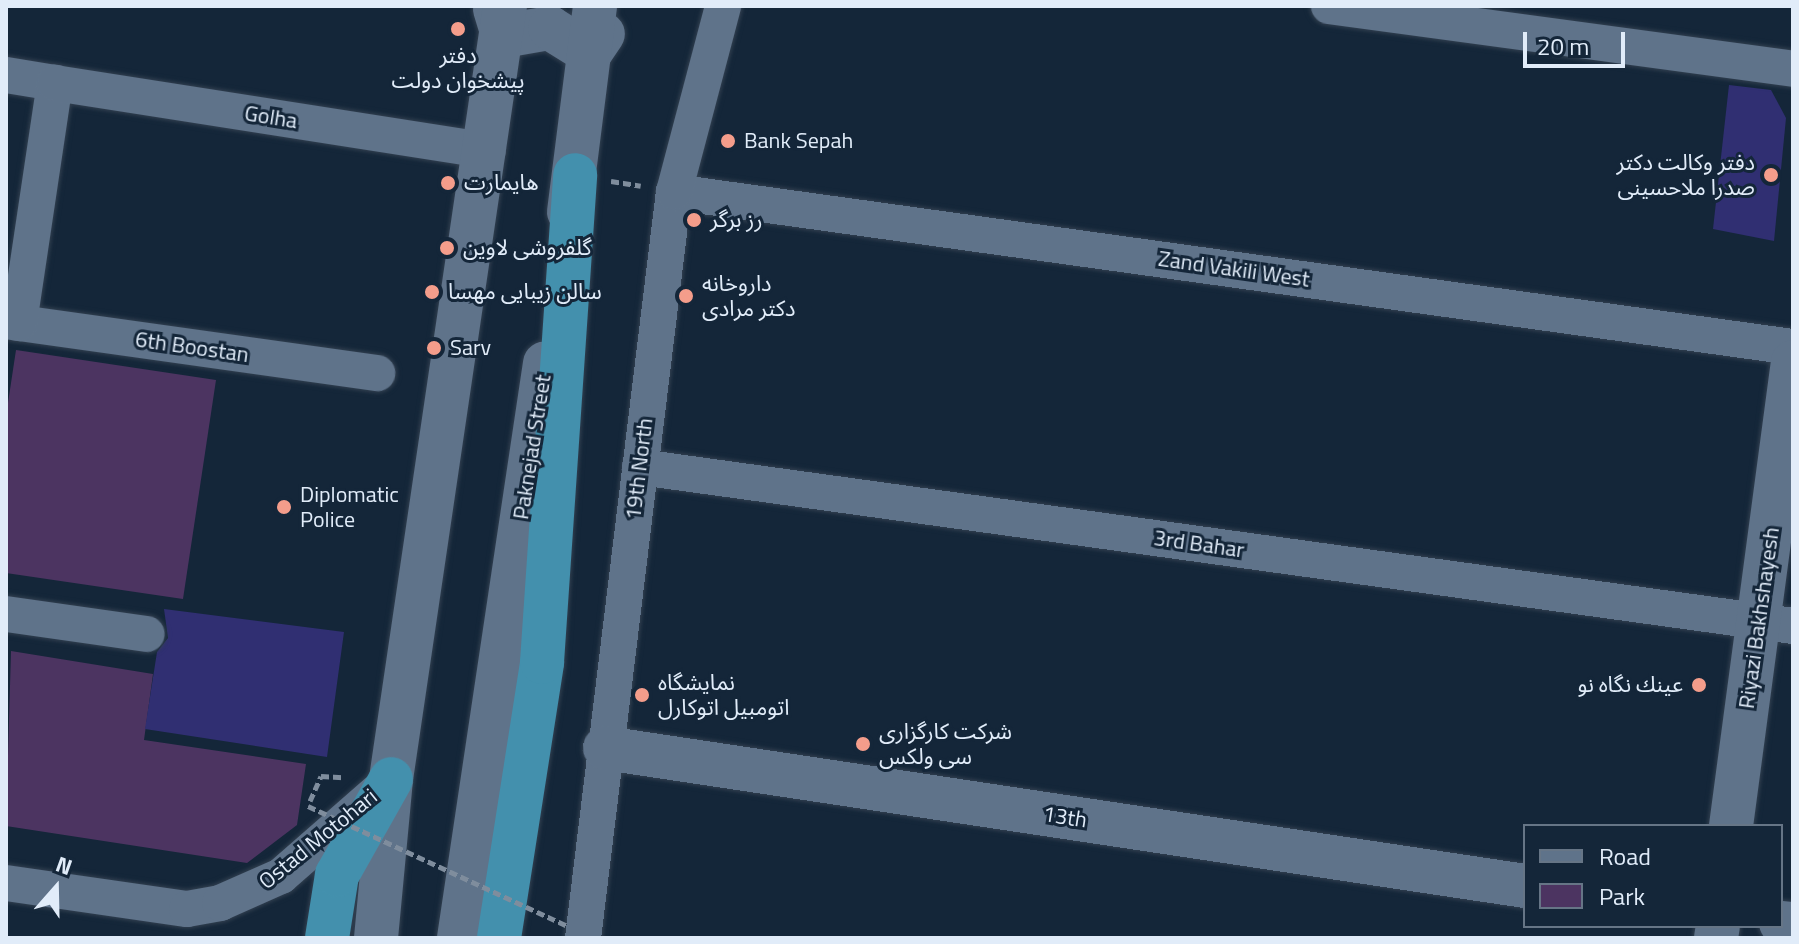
<!DOCTYPE html>
<html>
<head>
<meta charset="utf-8">
<style>
	body { margin:0 }
	#map { position:relative; width:1799px; height:944px; overflow:hidden; background:#142639; font-family:"Titillium Web","Noto Sans Arabic",sans-serif }
	div>[style] { position:absolute }
	.green>* { inset:0; background:#4c3461 }
	.building>* { inset:0; background:#302f72 }
	.path>* { height:5px; margin-top:-2.5px; transform-origin:0; background:repeating-linear-gradient(90deg,#7f8d9d 0 8px,transparent 0 12px) }
	.roads { filter:drop-shadow(0 0 2px #324050) drop-shadow(0 0 2px #324050) }
	.minor>* { height:36px; margin:-18px; padding:0 18px; transform-origin:18px; border-radius:18px; background:#5f738a }
	.tertiary>* { height:44px; margin:-22px; padding:0 22px; transform-origin:22px; border-radius:22px; background:#5f738a }
	.secondary>* { height:44px; margin:-22px; padding:0 22px; transform-origin:22px; border-radius:22px; background:#5f738a }
	.trunk>* { height:44px; margin:-22px; padding:0 22px; transform-origin:22px; border-radius:22px; background:#4390ad }
	.path-bridge>* { height:5px; margin-top:-2.5px; transform-origin:0; background:repeating-linear-gradient(90deg,#7f8d9d 0 8px,transparent 0 12px) }
	.dots>* { width:22px; height:22px; translate:-50% -50%; box-sizing:border-box; border:4px solid #142639; border-radius:50% }
	span { translate:-50% -50%; white-space:nowrap; text-align:center; line-height:1.15; -webkit-text-stroke:6px #142639; paint-order:stroke }
	.poi-label { font-size:22px; color:#e1ecf9 }
	.left { translate:0 -50%; text-align:left }
	.right { translate:-100% -50%; text-align:right }
	.street-label { font-size:22px; color:#e1ecf9 }
	.frame { position:absolute; inset:0; border:8px solid #e1ecf9; pointer-events:none }
	.legend { position:absolute; left:1523px; top:824px; width:260px; height:104px; box-sizing:border-box; background:#142639; border:2px solid #667586; margin:0; padding:10px 14px; list-style:none; font-size:24px; color:#e1ecf9 }
	.legend li { display:flex; align-items:center; gap:16px; height:40px }
	.legend b { width:40px; border:2px solid #667586 }
	.north { position:absolute; left:16px; top:848px; width:80px; height:80px; -webkit-text-stroke:6px #142639; paint-order:stroke; rotate:20deg; font-size:22px; font-weight:700; line-height:32px; text-align:center; color:#e1ecf9 }
	.north::after { content:''; display:block; margin:auto; width:28px; height:36px; background:#e1ecf9; clip-path:polygon(50% 0,100% 100%,50% 72%,0 100%) }
	.scale { position:absolute; left:1523px; top:32px; width:102px; height:36px; box-sizing:border-box; border:4px solid #e1ecf9; border-top:0; padding-left:10px; font-size:24px; line-height:28px; white-space:nowrap; color:#e1ecf9; -webkit-text-stroke:6px #142639; paint-order:stroke }
</style>
</head>
<body>
<div id="map">
	<div class="green">
		<i style="clip-path:polygon(16px 350px,216px 380px,183px 599px,6px 573px,6px 416px)"></i>
		<i style="clip-path:polygon(11px 651px,153px 674px,144px 740px,306px 764px,297px 825px,247px 863px,6px 826px)"></i>
	</div>
	<div class="building">
		<i style="clip-path:polygon(1729px 85px,1771px 90px,1786px 118px,1774px 241px,1713px 229px)"></i>
		<i style="clip-path:polygon(164px 609px,344px 632px,327px 757px,145px 729px,157px 652px,168px 638px)"></i>
	</div>
	<div class="path">
		<i style="left:611px;top:181px;width:30px;rotate:9deg"></i>
		<i style="left:310px;top:801px;width:27px;rotate:-66deg"></i>
		<i style="left:321px;top:776px;width:22px;rotate:3deg"></i>
	</div>
	<div class="roads">
		<div class="minor">
			<i style="left:1329px;top:6px;width:468px;rotate:7.7deg"></i>
			<i style="left:6px;top:75px;width:50px;rotate:9.3deg"></i>
			<i style="left:674px;top:192px;width:1130px;rotate:7.89deg"></i>
			<i style="left:6px;top:321px;width:375px;rotate:8deg"></i>
			<i style="left:19px;top:323px;width:243px;rotate:-81.5deg"></i>
			<i style="left:55px;top:83px;width:438px;rotate:8.9deg"></i>
			<i style="left:640px;top:467px;width:1164px;rotate:7.85deg"></i>
			<i style="left:6px;top:614px;width:142px;rotate:8.1deg"></i>
			<i style="left:6px;top:883px;width:183px;rotate:8.2deg"></i>
			<i style="left:187px;top:909px;width:34px;rotate:-10deg"></i>
			<i style="left:220px;top:903px;width:67px;rotate:-23.9deg"></i>
			<i style="left:281px;top:876px;width:128px;rotate:-41.2deg"></i>
			<i style="left:583px;top:938px;width:752px;rotate:-83.05deg"></i>
			<i style="left:674px;top:192px;width:192px;rotate:-75.2deg"></i>
		</div>
		<div class="tertiary">
			<i style="left:605px;top:748px;width:930px;rotate:8.53deg"></i>
			<i style="left:1731px;top:826px;width:468px;rotate:-82.4deg"></i>
			<i style="left:1781px;top:923px;width:12px;rotate:5deg"></i>
			<i style="left:1716px;top:938px;width:12px;rotate:-81deg"></i>
		</div>
		<div class="secondary">
			<i style="left:495px;top:9px;width:28px;rotate:73deg"></i>
			<i style="left:503px;top:36px;width:48px;rotate:-9.7deg"></i>
			<i style="left:550px;top:28px;width:47px;rotate:32deg"></i>
			<i style="left:590px;top:53px;width:23px;rotate:-56deg"></i>
			<i style="left:569px;top:212px;width:208px;rotate:-82.8deg"></i>
			<i style="left:376px;top:938px;width:160px;rotate:-84.6deg"></i>
			<i style="left:391px;top:779px;width:781px;rotate:-81.61deg"></i>
			<i style="left:459px;top:938px;width:581px;rotate:-81.49deg"></i>
		</div>
		<div class="trunk">
			<i style="left:327px;top:938px;width:64px;rotate:-81deg"></i>
			<i style="left:337px;top:875px;width:110px;rotate:-60.6deg"></i>
			<i style="left:499px;top:938px;width:279px;rotate:-81.1deg"></i>
			<i style="left:542px;top:662px;width:488px;rotate:-86.1deg"></i>
		</div>
	</div>
	<div class="path-bridge">
		<i style="left:308px;top:806px;width:286px;rotate:24.8deg"></i>
	</div>
	<div class="dots">
		<i style="left:458px;top:29px;background:#f49d8b"></i>
		<i style="left:728px;top:141px;background:#f49d8b"></i>
		<i style="left:1771px;top:175px;background:#f49d8b"></i>
		<i style="left:448px;top:183px;background:#f49d8b"></i>
		<i style="left:694px;top:220px;background:#f49d8b"></i>
		<i style="left:447px;top:248px;background:#f49d8b"></i>
		<i style="left:432px;top:292px;background:#f49d8b"></i>
		<i style="left:686px;top:296px;background:#f49d8b"></i>
		<i style="left:434px;top:348px;background:#f49d8b"></i>
		<i style="left:284px;top:507px;background:#f49d8b"></i>
		<i style="left:1699px;top:685px;background:#f49d8b"></i>
		<i style="left:642px;top:695px;background:#f49d8b"></i>
		<i style="left:863px;top:744px;background:#f49d8b"></i>
	</div>
	<div class="poi-label">
		<span style="left:458px;top:68px">دفتر<br>پیشخوان دولت</span>
		<span class="left" style="left:744px;top:141px">Bank Sepah</span>
		<span class="right" style="left:1755px;top:175px">دفتر وکالت دکتر<br>صدرا ملاحسینی</span>
		<span class="left" style="left:464px;top:183px">هایمارت</span>
		<span class="left" style="left:710px;top:220px">رز برگر</span>
		<span class="left" style="left:463px;top:248px">گلفروشی لاوین</span>
		<span class="left" style="left:702px;top:296px">داروخانه<br>دکتر مرادی</span>
		<span class="left" style="left:448px;top:292px">سالن زیبایی مهسا</span>
		<span class="left" style="left:450px;top:348px">Sarv</span>
		<span class="left" style="left:300px;top:507px">Diplomatic<br>Police</span>
		<span class="left" style="left:658px;top:695px">نمایشگاه<br>اتومبیل اتوکارل</span>
		<span class="right" style="left:1683px;top:685px">عينك نگاه نو</span>
		<span class="left" style="left:879px;top:744px">شرکت کارگزاری<br>سی ولکس</span>
	</div>
	<div class="street-label">
		<span style="left:271px;top:117px;rotate:9deg">Golha</span>
		<span style="left:1234px;top:269px;rotate:8deg">Zand Vakili West</span>
		<span style="left:192px;top:347px;rotate:8deg">6th Boostan</span>
		<span style="left:532px;top:447px;rotate:-81deg">Paknejad Street</span>
		<span style="left:639px;top:469px;rotate:-83deg">19th North</span>
		<span style="left:1199px;top:544px;rotate:8deg">3rd Bahar</span>
		<span style="left:1759px;top:618px;rotate:-82deg">Riyazi Bakhshayesh</span>
		<span style="left:1065px;top:817px;rotate:9deg">13th</span>
		<span style="left:318px;top:839px;rotate:-39deg">Ostad Motohari</span>
	</div>
	<div class="frame"></div>
	<ul class="legend">
	<li><b style="height:10px;background:#5f738a"></b>Road</li>
	<li><b style="height:22px;background:#4c3461"></b>Park</li>
	</ul>
	<div class="north">N</div>
	<div class="scale">20 m</div>
</div>
</body>
</html>
